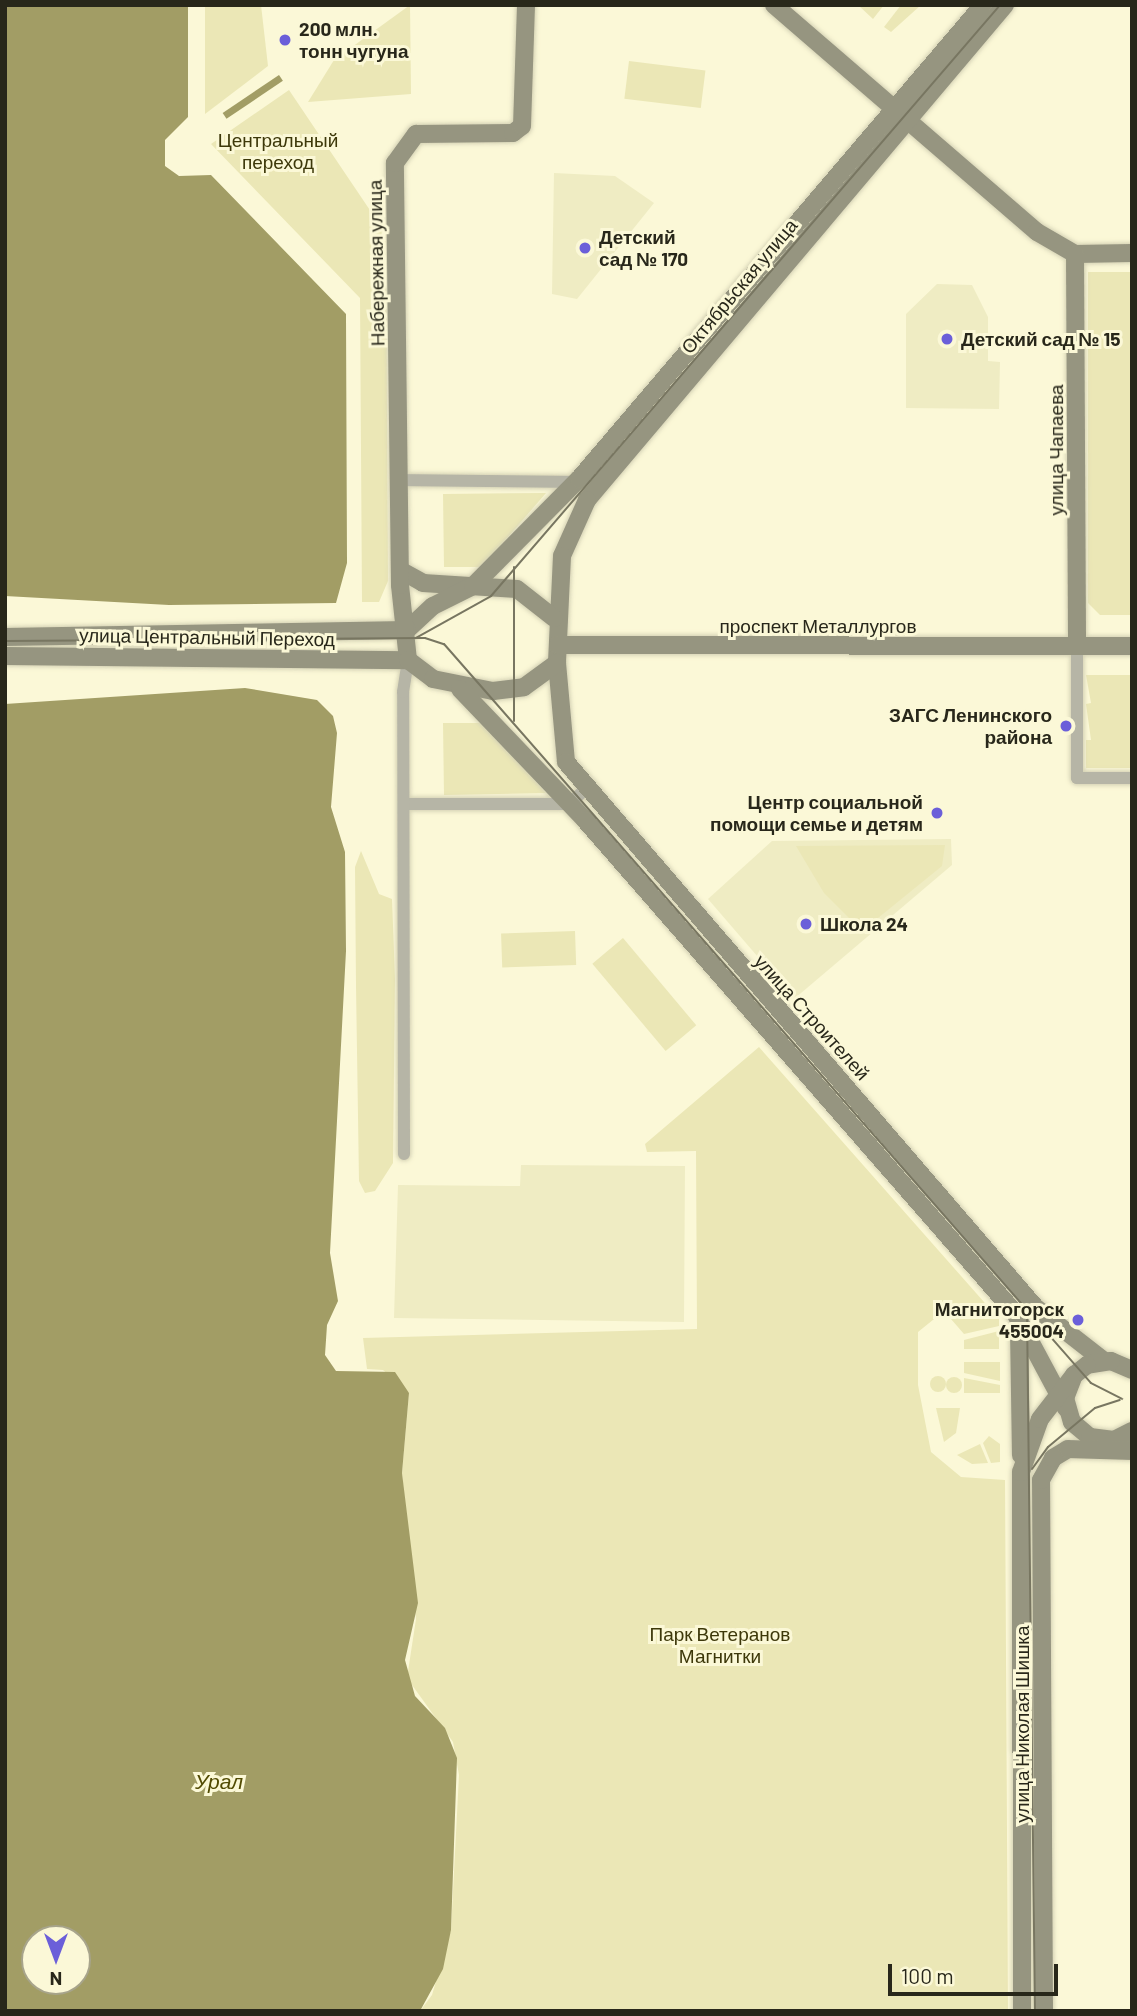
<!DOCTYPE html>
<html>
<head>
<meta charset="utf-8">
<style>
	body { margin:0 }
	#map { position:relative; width:1137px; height:2016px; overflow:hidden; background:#fbf8d7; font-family:Barlow,sans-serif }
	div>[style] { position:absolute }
	.built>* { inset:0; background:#efecc3 }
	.green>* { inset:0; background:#ebe7b6; transform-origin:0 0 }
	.round { border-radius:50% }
	.water>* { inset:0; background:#a29d65; transform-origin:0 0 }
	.roads { filter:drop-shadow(0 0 2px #d5d2b5) drop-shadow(0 0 2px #d5d2b5) }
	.street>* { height:12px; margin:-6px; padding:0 6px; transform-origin:6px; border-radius:6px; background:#b6b5a6 }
	.secondary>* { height:18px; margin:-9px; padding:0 9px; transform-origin:9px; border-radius:9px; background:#969580 }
	.tram>* { height:2px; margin:-1px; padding:0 1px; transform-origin:1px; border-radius:1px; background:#787661 }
	.dots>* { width:19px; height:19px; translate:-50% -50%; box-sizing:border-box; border:4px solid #fbf8d7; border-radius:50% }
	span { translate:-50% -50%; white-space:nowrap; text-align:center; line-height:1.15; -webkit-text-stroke:6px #fbf8d7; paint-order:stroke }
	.poi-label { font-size:19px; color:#28271a; font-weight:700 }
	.left { translate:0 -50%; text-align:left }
	.right { translate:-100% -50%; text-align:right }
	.park-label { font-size:19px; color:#3d380a }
	.street-label { font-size:19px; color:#28271a }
	.water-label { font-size:21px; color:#524b03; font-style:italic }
	.frame { position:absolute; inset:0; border:7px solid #28271a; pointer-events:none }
	.north { position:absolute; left:21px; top:1925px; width:70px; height:70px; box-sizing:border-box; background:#fbf8d7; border:2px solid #a7a48b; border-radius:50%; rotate:180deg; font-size:19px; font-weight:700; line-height:28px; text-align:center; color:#28271a }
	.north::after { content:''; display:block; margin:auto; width:24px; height:32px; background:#6b5fd9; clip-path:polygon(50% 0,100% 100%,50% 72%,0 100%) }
	.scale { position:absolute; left:888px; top:1964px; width:170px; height:32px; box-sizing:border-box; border:4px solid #28271a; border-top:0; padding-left:9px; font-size:21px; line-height:24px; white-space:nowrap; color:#28271a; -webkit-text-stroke:5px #fbf8d7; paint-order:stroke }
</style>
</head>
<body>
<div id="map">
	<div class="built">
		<i style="clip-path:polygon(554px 173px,615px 176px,654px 203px,577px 299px,552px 294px)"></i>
		<i style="clip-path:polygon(937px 284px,972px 285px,988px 317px,988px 361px,1000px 362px,999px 409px,906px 408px,906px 314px)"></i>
		<i style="clip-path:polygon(951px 839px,952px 865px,794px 999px,708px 899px,772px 841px)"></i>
		<i style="clip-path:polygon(521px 1165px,685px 1166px,684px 1322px,394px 1318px,398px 1185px,520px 1186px)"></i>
	</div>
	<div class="green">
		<i style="clip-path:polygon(205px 5px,261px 5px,268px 66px,205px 114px)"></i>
		<i style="clip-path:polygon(410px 5px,411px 94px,308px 102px,334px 60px)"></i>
		<i style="clip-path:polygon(858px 5px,884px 5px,873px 19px)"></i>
		<i style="clip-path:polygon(901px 5px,921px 5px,891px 32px,884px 27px)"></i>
		<i style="left:629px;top:61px;width:77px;height:38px;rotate:7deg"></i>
		<i style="clip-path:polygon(289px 90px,386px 234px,388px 581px,379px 602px,362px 602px,360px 298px,211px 144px)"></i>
		<i style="clip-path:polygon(1088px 272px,1132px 272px,1132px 615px,1100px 615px,1088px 603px)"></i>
		<i style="clip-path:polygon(546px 493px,482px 567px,444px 567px,443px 494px)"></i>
		<i style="clip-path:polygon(1086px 675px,1132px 675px,1132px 768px,1086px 768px,1086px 740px,1091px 740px,1086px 704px,1091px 703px)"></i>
		<i style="clip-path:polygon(443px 723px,483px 723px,546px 793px,444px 795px)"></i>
		<i style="clip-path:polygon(945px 845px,942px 866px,862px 931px,824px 893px,796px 846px)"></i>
		<i style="clip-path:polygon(361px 851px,379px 894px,392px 899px,395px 979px,393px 1163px,375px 1191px,365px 1193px,359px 1181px,356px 986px,355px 867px)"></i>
		<i style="left:575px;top:931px;width:34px;height:74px;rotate:88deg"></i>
		<i style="left:623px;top:938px;width:114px;height:40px;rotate:50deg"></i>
		<i style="clip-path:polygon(759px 1047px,999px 1319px,999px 1326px,964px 1334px,944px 1311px,918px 1332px,918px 1385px,931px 1452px,961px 1477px,1005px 1480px,1008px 2011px,420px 2011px,432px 1995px,451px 1930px,459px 1775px,453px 1742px,407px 1678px,416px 1619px,402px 1473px,409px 1393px,383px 1370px,367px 1369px,363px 1338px,697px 1329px,696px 1151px,647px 1152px,645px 1144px)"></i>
		<i style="clip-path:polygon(999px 1331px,999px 1349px,964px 1349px,964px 1340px)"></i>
		<i style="clip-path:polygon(964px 1362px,1000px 1362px,1000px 1381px,964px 1373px)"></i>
		<i class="round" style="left:930px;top:1376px;width:16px;height:16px"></i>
		<i class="round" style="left:946px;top:1377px;width:16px;height:16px"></i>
		<i style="clip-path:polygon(964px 1378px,1000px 1385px,1000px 1393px,964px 1393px)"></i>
		<i style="clip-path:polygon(936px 1408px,960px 1408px,956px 1433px,944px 1442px)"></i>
		<i style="clip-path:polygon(989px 1436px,1000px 1444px,1000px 1462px,991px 1463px,983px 1443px)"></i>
		<i style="clip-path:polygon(980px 1444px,988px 1463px,972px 1464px,957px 1455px)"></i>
	</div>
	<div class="water">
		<i style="clip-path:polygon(5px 5px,188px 5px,188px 117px,165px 140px,165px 166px,179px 176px,211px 175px,346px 314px,347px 563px,336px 603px,169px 605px,5px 596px)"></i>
		<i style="left:279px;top:75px;width:7px;height:68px;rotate:56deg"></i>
		<i style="clip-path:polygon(evenodd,245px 688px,317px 700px,333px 716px,337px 733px,331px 807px,345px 852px,346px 951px,330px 1253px,338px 1301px,327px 1325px,325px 1355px,336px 1371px,395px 1372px,409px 1393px,402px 1473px,418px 1603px,405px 1660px,415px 1696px,445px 1728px,457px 1758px,451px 1930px,443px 1969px,420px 2011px,5px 2011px,5px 704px,245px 688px,35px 1939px,77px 1939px,77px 1981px,35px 1981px,35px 1939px)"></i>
	</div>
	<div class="roads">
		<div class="street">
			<i style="left:399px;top:480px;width:177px;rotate:0.6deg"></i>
			<i style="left:1077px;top:646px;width:132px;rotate:90deg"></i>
			<i style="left:1077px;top:778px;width:55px"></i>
			<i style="left:404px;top:804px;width:165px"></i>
			<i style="left:569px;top:804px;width:24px;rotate:-42deg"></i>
			<i style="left:404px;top:1154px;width:462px;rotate:-90.1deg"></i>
			<i style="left:403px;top:692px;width:32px;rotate:-81deg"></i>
		</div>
		<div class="secondary">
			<i style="left:774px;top:5px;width:347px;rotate:40.8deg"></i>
			<i style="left:1037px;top:232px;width:44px;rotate:30.1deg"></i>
			<i style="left:1075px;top:254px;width:57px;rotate:-1deg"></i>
			<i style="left:1005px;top:5px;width:648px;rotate:130.18deg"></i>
			<i style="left:587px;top:500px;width:61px;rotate:114.1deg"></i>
			<i style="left:562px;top:556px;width:107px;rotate:92.7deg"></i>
			<i style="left:557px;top:663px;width:99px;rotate:84.8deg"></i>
			<i style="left:566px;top:762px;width:720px;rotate:49.28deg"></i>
			<i style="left:1036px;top:1308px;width:86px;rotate:37.9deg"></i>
			<i style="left:1075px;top:254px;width:392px;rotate:89.7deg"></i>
			<i style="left:400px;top:570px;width:26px;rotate:29deg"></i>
			<i style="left:423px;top:583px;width:94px;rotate:3.7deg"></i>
			<i style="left:517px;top:589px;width:47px;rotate:38.1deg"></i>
			<i style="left:407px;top:630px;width:35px;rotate:-43deg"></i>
			<i style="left:433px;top:606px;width:45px;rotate:-26.6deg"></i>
			<i style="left:473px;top:586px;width:151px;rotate:-45.3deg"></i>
			<i style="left:579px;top:479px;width:623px;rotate:-49.56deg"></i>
			<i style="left:5px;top:637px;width:402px;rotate:-1deg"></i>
			<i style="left:558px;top:645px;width:574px;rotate:0.1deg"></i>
			<i style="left:5px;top:656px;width:403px;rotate:0.6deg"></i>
			<i style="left:408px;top:660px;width:75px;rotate:-96.1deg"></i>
			<i style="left:400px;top:585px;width:422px;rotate:-90.7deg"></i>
			<i style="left:395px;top:163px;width:36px;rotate:-54deg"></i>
			<i style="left:416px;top:134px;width:97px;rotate:-0.6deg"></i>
			<i style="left:513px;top:133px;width:11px;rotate:-38deg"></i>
			<i style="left:522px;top:126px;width:121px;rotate:-88.1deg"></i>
			<i style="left:408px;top:660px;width:31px;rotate:37deg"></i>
			<i style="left:433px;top:679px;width:61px;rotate:11.3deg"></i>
			<i style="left:493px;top:691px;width:31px;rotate:-7deg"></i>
			<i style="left:524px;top:687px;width:41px;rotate:-36deg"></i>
			<i style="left:460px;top:689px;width:181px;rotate:46.3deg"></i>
			<i style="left:585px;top:820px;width:654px;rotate:48.9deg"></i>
			<i style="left:1015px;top:1313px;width:108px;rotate:61.8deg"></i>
			<i style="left:1019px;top:1329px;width:126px;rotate:89.1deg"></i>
			<i style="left:1132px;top:1370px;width:23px;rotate:-157deg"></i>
			<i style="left:1111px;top:1361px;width:24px;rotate:171deg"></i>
			<i style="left:1087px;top:1365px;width:16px;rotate:142deg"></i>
			<i style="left:1074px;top:1375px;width:25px;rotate:111deg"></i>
			<i style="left:1065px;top:1398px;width:25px;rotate:74deg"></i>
			<i style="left:1072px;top:1422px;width:23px;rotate:40deg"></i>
			<i style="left:1090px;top:1437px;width:24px;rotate:7deg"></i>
			<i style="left:1114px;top:1440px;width:20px;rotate:-27deg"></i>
			<i style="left:1022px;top:2011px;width:539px;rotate:-90.11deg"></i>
			<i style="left:1021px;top:1472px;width:56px;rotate:-70.3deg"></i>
			<i style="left:1040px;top:1419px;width:56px;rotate:-52.3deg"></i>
			<i style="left:1044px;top:2011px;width:531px;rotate:-90.32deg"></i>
			<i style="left:1041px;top:1480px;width:25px;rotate:-61deg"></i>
			<i style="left:1053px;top:1458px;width:17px;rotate:-31deg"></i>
			<i style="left:1068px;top:1449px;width:64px;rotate:1.8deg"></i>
		</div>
	</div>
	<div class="tram">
		<i style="left:514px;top:567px;width:154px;rotate:90deg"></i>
		<i style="left:416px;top:638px;width:86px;rotate:-29.2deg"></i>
		<i style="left:491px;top:596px;width:780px;rotate:-49.26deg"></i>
		<i style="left:5px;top:641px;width:420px;rotate:-0.4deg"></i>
		<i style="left:425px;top:638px;width:20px;rotate:18deg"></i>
		<i style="left:444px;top:644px;width:982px;rotate:48.8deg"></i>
		<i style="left:1091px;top:1383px;width:35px;rotate:27deg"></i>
		<i style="left:1027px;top:1311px;width:700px;rotate:89.35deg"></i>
		<i style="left:1032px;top:1469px;width:27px;rotate:-54deg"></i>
		<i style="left:1048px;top:1447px;width:61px;rotate:-39.7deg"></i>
		<i style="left:1095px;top:1408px;width:26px;rotate:-18deg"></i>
	</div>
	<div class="dots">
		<i style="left:285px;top:40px;background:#6b5fd9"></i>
		<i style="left:585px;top:248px;background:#6b5fd9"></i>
		<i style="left:947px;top:339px;background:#6b5fd9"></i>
		<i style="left:1066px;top:726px;background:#6b5fd9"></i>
		<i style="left:937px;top:813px;background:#6b5fd9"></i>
		<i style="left:806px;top:924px;background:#6b5fd9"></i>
		<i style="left:1078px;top:1320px;background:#6b5fd9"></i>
	</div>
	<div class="poi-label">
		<span class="left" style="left:299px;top:40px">200 млн.<br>тонн чугуна</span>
		<span class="left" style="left:599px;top:248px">Детский<br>сад № 170</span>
		<span class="left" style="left:961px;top:339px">Детский сад № 15</span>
		<span class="right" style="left:1052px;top:726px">ЗАГС Ленинского<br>района</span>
		<span class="right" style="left:923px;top:813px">Центр социальной<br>помощи семье и детям</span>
		<span class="left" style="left:820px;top:924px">Школа 24</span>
		<span class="right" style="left:1064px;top:1320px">Магнитогорск<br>455004</span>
	</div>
	<div class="park-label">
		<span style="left:278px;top:151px">Центральный<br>переход</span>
		<span style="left:720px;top:1645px">Парк Ветеранов<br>Магнитки</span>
	</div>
	<div class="street-label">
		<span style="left:376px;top:263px;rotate:-91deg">Набережная улица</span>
		<span style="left:739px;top:286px;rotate:-50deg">Октябрьская улица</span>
		<span style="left:1056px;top:450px;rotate:-90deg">улица Чапаева</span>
		<span style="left:818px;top:626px">проспект Металлургов</span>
		<span style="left:207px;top:637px;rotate:1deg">улица Центральный Переход</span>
		<span style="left:812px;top:1017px;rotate:48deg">улица Строителей</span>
		<span style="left:1022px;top:1724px;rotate:-90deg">улица Николая Шишка</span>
	</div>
	<div class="water-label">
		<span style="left:219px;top:1781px">Урал</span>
	</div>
	<div class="frame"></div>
	<div class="north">N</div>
	<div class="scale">100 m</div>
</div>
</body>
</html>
